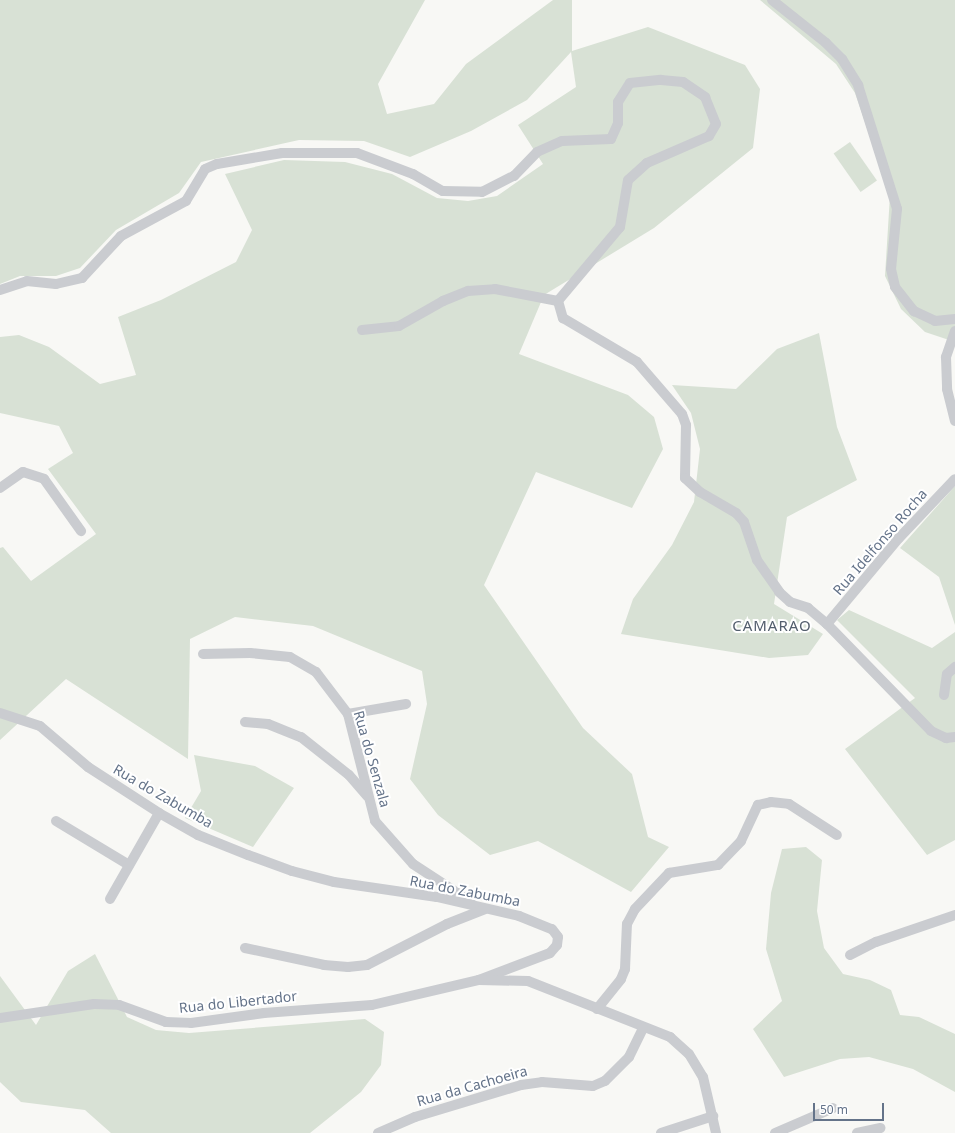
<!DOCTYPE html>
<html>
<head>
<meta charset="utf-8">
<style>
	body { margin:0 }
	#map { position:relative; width:955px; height:1133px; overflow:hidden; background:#f8f8f5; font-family:"Noto Sans",sans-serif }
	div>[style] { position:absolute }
	.green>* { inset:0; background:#d8e1d5; transform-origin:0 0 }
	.minor>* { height:10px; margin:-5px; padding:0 5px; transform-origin:5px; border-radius:5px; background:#caccd0 }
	span { translate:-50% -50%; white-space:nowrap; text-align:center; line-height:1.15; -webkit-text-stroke:4px #fff; paint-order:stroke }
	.street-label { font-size:14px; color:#647389 }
	.neighbourhood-label { font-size:15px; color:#535e6d; letter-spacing:1px }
	.scale { position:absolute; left:813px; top:1103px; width:71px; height:18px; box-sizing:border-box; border:2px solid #647389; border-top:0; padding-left:5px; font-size:12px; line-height:14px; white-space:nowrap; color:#647389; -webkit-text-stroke:3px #fff; paint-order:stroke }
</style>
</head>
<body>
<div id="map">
	<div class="green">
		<i style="clip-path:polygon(0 0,425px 0,378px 84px,387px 114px,434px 104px,466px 64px,553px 0,572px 0,572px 51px,648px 27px,745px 65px,760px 89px,753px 148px,654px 228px,544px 295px,519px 354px,628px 395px,654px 417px,663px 449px,632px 508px,536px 472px,484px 585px,583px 728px,632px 774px,648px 837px,669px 847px,631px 892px,538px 841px,490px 855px,438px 815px,410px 779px,427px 704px,422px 671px,313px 626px,235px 617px,190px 639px,188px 759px,66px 679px,0 740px,0 548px,3px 547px,31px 581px,96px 534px,48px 469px,73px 453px,59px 426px,0 413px,0 337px,19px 335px,49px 347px,100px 384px,136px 375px,118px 317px,161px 300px,236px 262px,252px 230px,225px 174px,284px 160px,345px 162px,392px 174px,437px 198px,468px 201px,497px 196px,543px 164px,518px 125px,576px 87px,571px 52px,527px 100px,471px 131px,410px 157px,364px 141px,299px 140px,201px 162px,179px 193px,116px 230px,80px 268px,56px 276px,20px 276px,0 284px)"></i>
		<i style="clip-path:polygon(760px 0,955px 0,955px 342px,925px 332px,901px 309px,885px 276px,890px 195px,855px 93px,836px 64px)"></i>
		<i style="left:850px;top:142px;width:47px;height:20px;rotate:55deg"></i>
		<i style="clip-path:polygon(819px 333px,837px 427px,857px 480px,787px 517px,774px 604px,823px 634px,808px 655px,769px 658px,621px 634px,633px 599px,672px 545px,694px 502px,700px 449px,691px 413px,672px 385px,736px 389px,777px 349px)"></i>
		<i style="clip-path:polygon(955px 486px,955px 625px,939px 577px,900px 548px)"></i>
		<i style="clip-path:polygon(849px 610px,932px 648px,955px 632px,955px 840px,927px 855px,845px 749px,915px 698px,837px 620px)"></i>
		<i style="clip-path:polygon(194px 755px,255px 766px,294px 788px,253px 847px,185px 818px,201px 791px)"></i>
		<i style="clip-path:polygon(806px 847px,822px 860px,817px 911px,824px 948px,843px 974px,870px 980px,891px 990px,900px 1015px,919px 1017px,955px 1034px,955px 1092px,913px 1069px,869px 1057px,840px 1059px,784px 1077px,753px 1029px,782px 1001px,766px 949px,771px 893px,782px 849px)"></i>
		<i style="clip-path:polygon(95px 954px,127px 1017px,156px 1030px,189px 1033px,365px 1019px,384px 1032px,381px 1065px,361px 1092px,310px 1133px,111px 1133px,85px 1110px,21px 1102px,0 1082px,0 976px,36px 1025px,68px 971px)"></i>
	</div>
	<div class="minor">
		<i style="left:772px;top:0;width:69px;rotate:38.5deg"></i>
		<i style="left:826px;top:43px;width:23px;rotate:45deg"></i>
		<i style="left:842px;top:59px;width:31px;rotate:58deg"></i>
		<i style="left:858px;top:85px;width:130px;rotate:72.5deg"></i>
		<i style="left:897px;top:209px;width:60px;rotate:95.7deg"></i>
		<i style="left:891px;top:269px;width:18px;rotate:77deg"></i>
		<i style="left:895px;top:287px;width:31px;rotate:52deg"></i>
		<i style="left:914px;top:311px;width:23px;rotate:25deg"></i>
		<i style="left:935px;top:321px;width:20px;rotate:-6deg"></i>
		<i style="left:0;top:290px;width:28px;rotate:-18deg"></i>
		<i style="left:27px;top:281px;width:29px;rotate:6deg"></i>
		<i style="left:56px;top:284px;width:27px;rotate:-13deg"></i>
		<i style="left:82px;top:278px;width:57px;rotate:-47.1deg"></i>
		<i style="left:121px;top:236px;width:74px;rotate:-28.3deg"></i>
		<i style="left:186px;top:201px;width:37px;rotate:-59deg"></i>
		<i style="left:205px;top:169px;width:13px;rotate:-23deg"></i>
		<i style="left:217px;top:164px;width:66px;rotate:-9.6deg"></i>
		<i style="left:282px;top:153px;width:75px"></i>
		<i style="left:357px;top:153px;width:60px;rotate:20.6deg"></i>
		<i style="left:413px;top:174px;width:34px;rotate:30deg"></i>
		<i style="left:443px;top:191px;width:39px;rotate:1deg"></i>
		<i style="left:482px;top:192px;width:36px;rotate:-27deg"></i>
		<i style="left:514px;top:176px;width:33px;rotate:-46deg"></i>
		<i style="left:537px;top:152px;width:27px;rotate:-24deg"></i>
		<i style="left:562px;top:141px;width:49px;rotate:-2.3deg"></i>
		<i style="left:611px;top:139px;width:17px;rotate:-66deg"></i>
		<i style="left:618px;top:123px;width:21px;rotate:-90deg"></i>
		<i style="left:618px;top:102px;width:22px;rotate:-58deg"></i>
		<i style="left:630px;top:83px;width:31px;rotate:-6deg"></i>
		<i style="left:661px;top:80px;width:22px;rotate:5deg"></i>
		<i style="left:683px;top:82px;width:27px;rotate:34deg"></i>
		<i style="left:705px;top:97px;width:29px;rotate:68deg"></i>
		<i style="left:716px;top:124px;width:14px;rotate:120deg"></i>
		<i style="left:709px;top:136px;width:68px;rotate:156.5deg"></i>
		<i style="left:647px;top:163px;width:25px;rotate:138deg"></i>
		<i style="left:628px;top:180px;width:48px;rotate:99.7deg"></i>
		<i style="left:620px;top:227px;width:97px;rotate:130deg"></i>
		<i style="left:558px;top:301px;width:18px;rotate:74deg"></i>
		<i style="left:563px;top:318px;width:86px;rotate:30.7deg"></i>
		<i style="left:637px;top:362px;width:69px;rotate:49.1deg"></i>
		<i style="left:682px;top:414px;width:12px;rotate:70deg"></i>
		<i style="left:686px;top:425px;width:53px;rotate:91.1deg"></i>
		<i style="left:685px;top:478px;width:21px;rotate:43deg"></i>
		<i style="left:700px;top:492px;width:42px;rotate:30.3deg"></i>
		<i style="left:736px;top:513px;width:12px;rotate:48deg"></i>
		<i style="left:744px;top:522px;width:40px;rotate:71.1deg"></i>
		<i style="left:757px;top:560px;width:39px;rotate:55deg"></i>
		<i style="left:779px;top:592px;width:15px;rotate:42deg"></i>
		<i style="left:790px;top:602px;width:19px;rotate:18deg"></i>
		<i style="left:808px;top:608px;width:25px;rotate:40deg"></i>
		<i style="left:827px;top:624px;width:149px;rotate:45.8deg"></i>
		<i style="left:931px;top:731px;width:17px;rotate:25deg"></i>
		<i style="left:946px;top:738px;width:9px;rotate:-6deg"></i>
		<i style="left:362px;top:330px;width:37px;rotate:-6deg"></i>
		<i style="left:399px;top:326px;width:51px;rotate:-29.6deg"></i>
		<i style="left:443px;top:301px;width:27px;rotate:-22deg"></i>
		<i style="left:468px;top:291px;width:27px;rotate:-4deg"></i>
		<i style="left:495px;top:289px;width:64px;rotate:10.8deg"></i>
		<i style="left:955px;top:331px;width:28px;rotate:109deg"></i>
		<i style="left:946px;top:357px;width:32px;rotate:88deg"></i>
		<i style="left:947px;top:389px;width:33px;rotate:76deg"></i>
		<i style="left:0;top:488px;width:28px;rotate:-35deg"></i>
		<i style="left:23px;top:472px;width:22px;rotate:18deg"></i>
		<i style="left:44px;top:479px;width:64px;rotate:54.6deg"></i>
		<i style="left:827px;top:624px;width:112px;rotate:-50.1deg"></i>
		<i style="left:899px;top:538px;width:81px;rotate:-46.5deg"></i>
		<i style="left:203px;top:654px;width:47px;rotate:-1.2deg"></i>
		<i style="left:250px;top:653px;width:40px;rotate:5.7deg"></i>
		<i style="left:290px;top:657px;width:30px;rotate:30deg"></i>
		<i style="left:316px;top:672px;width:53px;rotate:52.7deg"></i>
		<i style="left:348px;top:714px;width:110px;rotate:75.8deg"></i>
		<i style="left:375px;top:821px;width:57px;rotate:48.5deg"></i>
		<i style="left:413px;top:864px;width:69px;rotate:33.2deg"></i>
		<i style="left:944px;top:695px;width:21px;rotate:-82deg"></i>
		<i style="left:947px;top:674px;width:11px;rotate:-41deg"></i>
		<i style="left:0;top:713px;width:42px;rotate:18deg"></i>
		<i style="left:40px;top:726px;width:63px;rotate:40.5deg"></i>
		<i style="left:88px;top:767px;width:85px;rotate:32.9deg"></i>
		<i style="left:159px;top:813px;width:45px;rotate:29.4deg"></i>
		<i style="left:198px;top:835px;width:54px;rotate:21.8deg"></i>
		<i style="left:248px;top:855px;width:47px;rotate:20deg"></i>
		<i style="left:292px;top:871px;width:43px;rotate:14.7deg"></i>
		<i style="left:334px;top:882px;width:104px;rotate:8.3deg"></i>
		<i style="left:437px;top:897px;width:84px;rotate:13deg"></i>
		<i style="left:519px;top:916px;width:35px;rotate:22deg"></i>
		<i style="left:552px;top:929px;width:10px;rotate:53deg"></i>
		<i style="left:558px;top:937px;width:8px;rotate:97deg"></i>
		<i style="left:557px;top:945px;width:11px;rotate:131deg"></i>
		<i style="left:550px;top:953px;width:76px;rotate:159.2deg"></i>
		<i style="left:479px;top:980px;width:49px;rotate:1.2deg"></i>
		<i style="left:528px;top:981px;width:153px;rotate:21.5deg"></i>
		<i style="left:670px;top:1037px;width:25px;rotate:42deg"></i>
		<i style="left:689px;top:1054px;width:27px;rotate:59deg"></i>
		<i style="left:703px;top:1077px;width:57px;rotate:76.9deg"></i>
		<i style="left:348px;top:714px;width:59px;rotate:-9.8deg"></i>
		<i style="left:245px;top:722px;width:23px;rotate:5deg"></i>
		<i style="left:268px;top:724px;width:35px;rotate:22deg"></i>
		<i style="left:301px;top:737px;width:61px;rotate:38.4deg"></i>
		<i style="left:349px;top:775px;width:28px;rotate:49deg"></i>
		<i style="left:56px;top:821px;width:85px;rotate:31.1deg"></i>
		<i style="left:110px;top:899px;width:99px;rotate:-60.3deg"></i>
		<i style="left:245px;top:948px;width:81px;rotate:12.1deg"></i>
		<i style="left:324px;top:965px;width:24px;rotate:5deg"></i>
		<i style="left:348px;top:967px;width:19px;rotate:-6deg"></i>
		<i style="left:367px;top:965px;width:90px;rotate:-27.1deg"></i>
		<i style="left:447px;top:924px;width:41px;rotate:-21.5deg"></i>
		<i style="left:850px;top:955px;width:29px;rotate:-27deg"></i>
		<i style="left:876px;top:942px;width:83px;rotate:-18.9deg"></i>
		<i style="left:597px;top:1009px;width:38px;rotate:-51deg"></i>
		<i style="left:621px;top:979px;width:11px;rotate:-68deg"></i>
		<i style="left:625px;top:969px;width:45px;rotate:-87.5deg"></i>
		<i style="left:627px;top:924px;width:17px;rotate:-62deg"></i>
		<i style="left:635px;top:909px;width:50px;rotate:-46.6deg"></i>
		<i style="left:669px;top:873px;width:50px;rotate:-9.3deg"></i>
		<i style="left:718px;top:865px;width:33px;rotate:-46deg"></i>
		<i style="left:741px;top:841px;width:40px;rotate:-65deg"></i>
		<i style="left:758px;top:805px;width:13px;rotate:-13deg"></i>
		<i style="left:771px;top:802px;width:18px;rotate:6deg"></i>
		<i style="left:789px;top:804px;width:57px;rotate:32.9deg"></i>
		<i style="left:0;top:1018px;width:95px;rotate:-8.5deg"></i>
		<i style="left:94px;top:1004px;width:25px;rotate:2deg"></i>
		<i style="left:119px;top:1005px;width:50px;rotate:19.9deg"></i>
		<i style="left:166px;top:1022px;width:25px;rotate:2deg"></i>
		<i style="left:191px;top:1023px;width:74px;rotate:-7.8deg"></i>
		<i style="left:264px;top:1013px;width:108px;rotate:-4.2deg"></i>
		<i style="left:372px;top:1005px;width:110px;rotate:-13.2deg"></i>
		<i style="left:378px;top:1133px;width:40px;rotate:-23.4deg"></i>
		<i style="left:415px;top:1117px;width:111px;rotate:-16.8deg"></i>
		<i style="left:521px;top:1085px;width:21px;rotate:-8deg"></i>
		<i style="left:542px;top:1082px;width:51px;rotate:4.5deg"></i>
		<i style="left:593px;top:1086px;width:13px;rotate:-23deg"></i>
		<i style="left:605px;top:1081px;width:34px;rotate:-45deg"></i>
		<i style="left:629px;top:1057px;width:32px;rotate:-64deg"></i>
		<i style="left:661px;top:1133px;width:55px;rotate:-18.1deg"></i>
		<i style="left:775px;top:1133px;width:63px;rotate:-23.3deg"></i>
		<i style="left:857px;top:1133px;width:24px;rotate:-12deg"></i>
	</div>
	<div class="street-label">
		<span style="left:880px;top:542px;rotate:-49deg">Rua Idelfonso Rocha</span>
		<span style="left:372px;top:759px;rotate:74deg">Rua do Senzala</span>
		<span style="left:163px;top:796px;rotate:30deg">Rua do Zabumba</span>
		<span style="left:465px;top:891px;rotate:11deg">Rua do Zabumba</span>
		<span style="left:238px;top:1002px;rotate:-6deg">Rua do Libertador</span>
		<span style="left:472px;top:1086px;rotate:-16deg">Rua da Cachoeira</span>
	</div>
	<div class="neighbourhood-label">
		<span style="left:772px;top:626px">CAMARAO</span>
	</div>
	<div class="scale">50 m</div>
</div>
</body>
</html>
